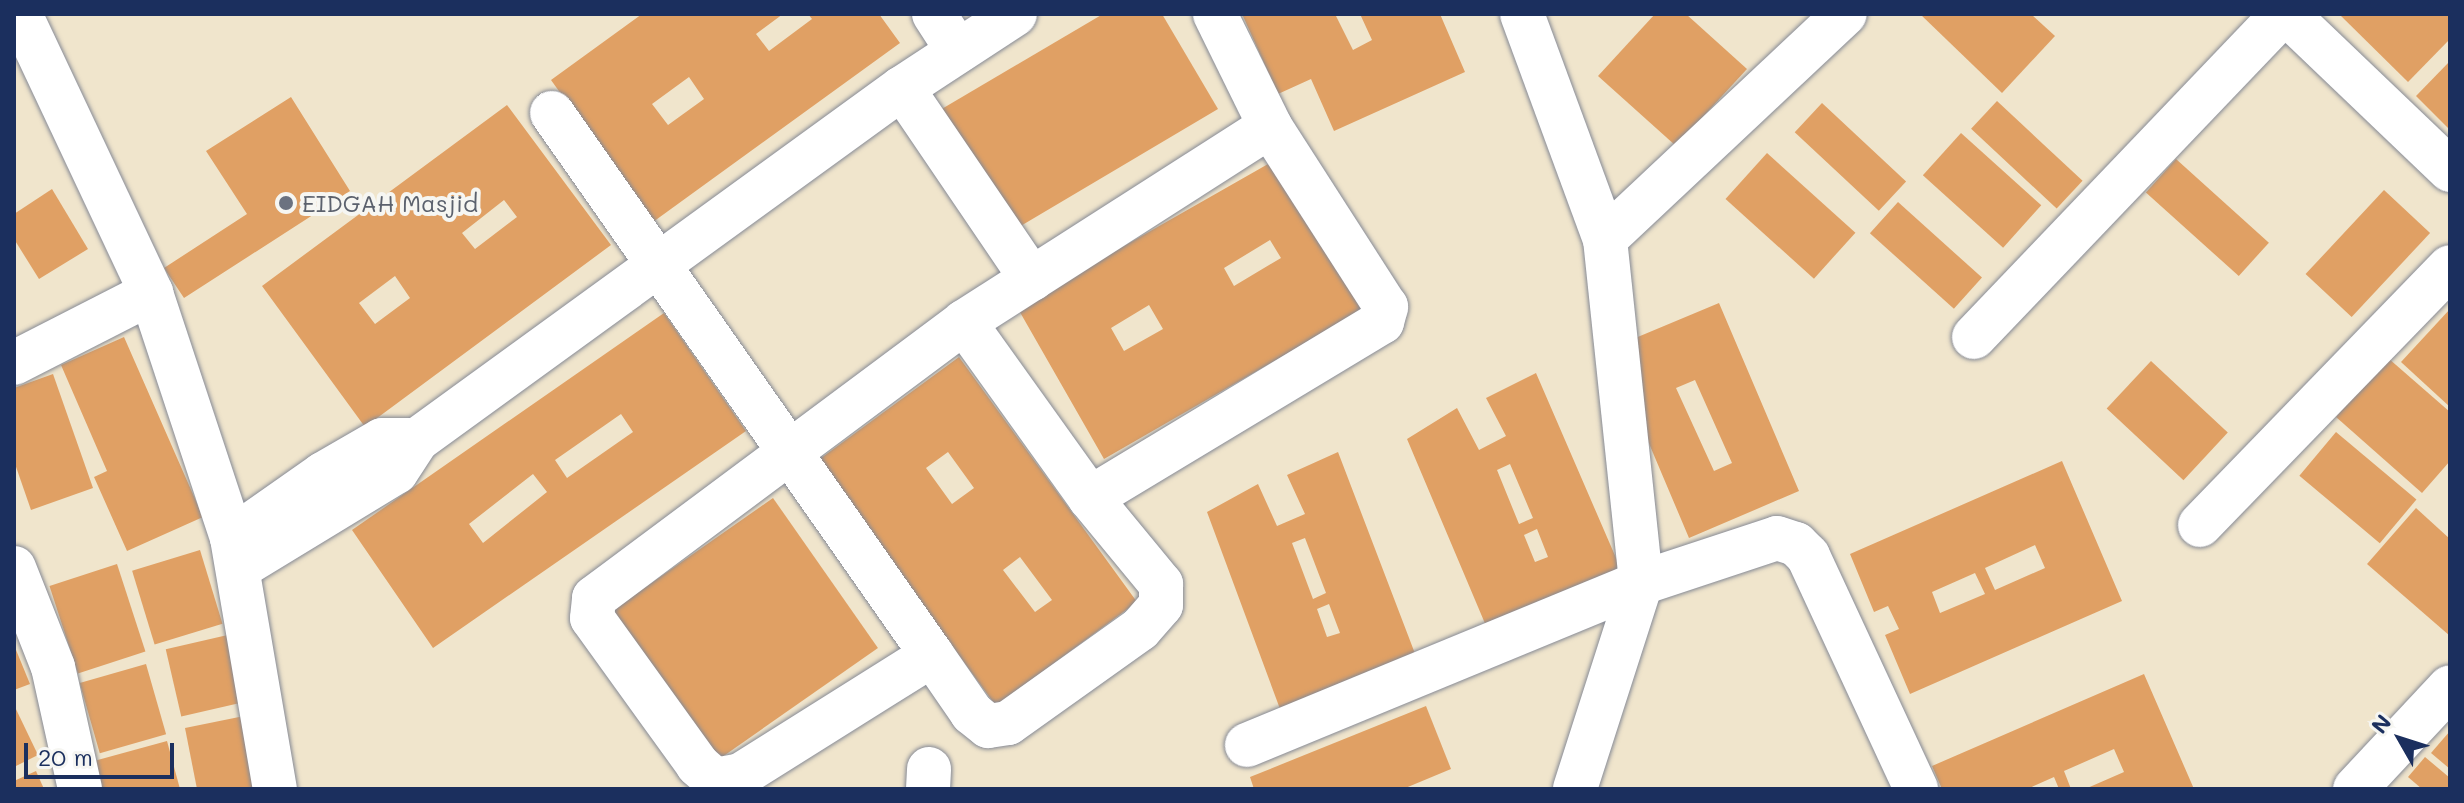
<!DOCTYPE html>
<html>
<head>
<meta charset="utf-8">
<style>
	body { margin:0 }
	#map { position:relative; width:2464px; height:803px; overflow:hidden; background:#f0e5cc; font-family:Mali,sans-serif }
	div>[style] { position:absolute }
	.building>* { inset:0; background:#e0a064; transform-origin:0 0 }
	.roads { filter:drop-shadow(0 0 2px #868a95) drop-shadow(0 0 2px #868a95) }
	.street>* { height:44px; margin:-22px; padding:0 22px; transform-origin:22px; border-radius:22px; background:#fff }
	.dots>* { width:22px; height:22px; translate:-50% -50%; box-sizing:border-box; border:4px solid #f6f6f2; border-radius:50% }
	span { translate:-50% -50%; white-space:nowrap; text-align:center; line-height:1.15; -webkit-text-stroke:8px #f6f6f2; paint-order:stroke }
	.worship-label { font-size:24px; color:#5b616d }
	.left { translate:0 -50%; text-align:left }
	.frame { position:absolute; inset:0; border:16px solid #1b2f5e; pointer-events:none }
	.north { position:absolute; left:2360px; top:699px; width:80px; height:80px; -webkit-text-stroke:6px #f6f6f2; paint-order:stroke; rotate:309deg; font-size:22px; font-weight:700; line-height:32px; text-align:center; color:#1b2f5e }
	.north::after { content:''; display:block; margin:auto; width:28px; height:36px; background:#1b2f5e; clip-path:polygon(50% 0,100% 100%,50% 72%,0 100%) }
	.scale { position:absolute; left:24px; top:743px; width:150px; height:36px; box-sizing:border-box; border:4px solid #1b2f5e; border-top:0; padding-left:10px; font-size:24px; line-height:28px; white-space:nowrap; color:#1b2f5e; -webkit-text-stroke:6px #f6f6f2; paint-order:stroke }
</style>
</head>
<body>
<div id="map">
	<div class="building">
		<i style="clip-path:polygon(evenodd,642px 14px,783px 14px,756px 34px,769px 51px,812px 19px,808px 14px,879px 14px,900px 43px,653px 222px,551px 80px,642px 14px,689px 77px,704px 99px,668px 125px,652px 104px,689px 77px)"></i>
		<i style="clip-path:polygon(1103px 14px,1162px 14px,1218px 109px,1012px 231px,940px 110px)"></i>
		<i style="clip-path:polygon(1242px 14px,1335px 14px,1353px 50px,1372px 40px,1360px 14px,1440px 14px,1465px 72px,1334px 131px,1311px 79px,1278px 94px)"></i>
		<i style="clip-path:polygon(1655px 14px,1686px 14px,1747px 69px,1676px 146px,1598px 76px)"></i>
		<i style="clip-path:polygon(1920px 14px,2031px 14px,2055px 36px,2002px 93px)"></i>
		<i style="clip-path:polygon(2339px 14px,2450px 14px,2450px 39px,2408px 82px)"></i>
		<i style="clip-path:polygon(2450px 61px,2450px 130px,2416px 96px)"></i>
		<i style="clip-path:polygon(291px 97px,350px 191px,184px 298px,164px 268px,247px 214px,206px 151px)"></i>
		<i style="left:1997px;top:101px;width:117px;height:38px;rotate:43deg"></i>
		<i style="left:1822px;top:103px;width:115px;height:40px;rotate:43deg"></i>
		<i style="clip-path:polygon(evenodd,507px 105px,611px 245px,365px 427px,262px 286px,507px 105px,504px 200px,517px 217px,475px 249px,462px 233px,504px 200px,507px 105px,395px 276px,410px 298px,375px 324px,359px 303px,395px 276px)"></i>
		<i style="left:1961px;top:133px;width:108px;height:57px;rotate:42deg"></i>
		<i style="left:1767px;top:153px;width:119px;height:62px;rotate:42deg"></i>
		<i style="clip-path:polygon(evenodd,1282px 156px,1368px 307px,1104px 459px,1017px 307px,1282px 156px,1270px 240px,1281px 258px,1234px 286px,1224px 268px,1270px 240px,1282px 156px,1149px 305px,1163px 329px,1124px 351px,1111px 328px,1149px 305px)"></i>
		<i style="left:2176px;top:159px;width:125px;height:45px;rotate:42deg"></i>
		<i style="clip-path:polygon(52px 189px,88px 249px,39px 279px,14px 239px,14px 214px)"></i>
		<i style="left:2384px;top:190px;width:63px;height:115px;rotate:43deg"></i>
		<i style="left:1898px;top:202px;width:113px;height:42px;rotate:42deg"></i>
		<i style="clip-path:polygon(evenodd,1719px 303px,1799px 491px,1689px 538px,1609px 349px,1719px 303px,1695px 380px,1732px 463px,1714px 471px,1676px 388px,1695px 380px)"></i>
		<i style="clip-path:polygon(2450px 309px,2450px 407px,2401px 362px)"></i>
		<i style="clip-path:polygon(evenodd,664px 313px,746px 431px,433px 648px,352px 530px,664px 313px,621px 414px,633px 432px,567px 478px,555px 460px,621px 414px,664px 313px,533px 474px,547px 492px,483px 543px,469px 524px,533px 474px)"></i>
		<i style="clip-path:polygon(124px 337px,203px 517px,127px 551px,94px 477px,107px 471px,61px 365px)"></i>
		<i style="clip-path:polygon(evenodd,959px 357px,1137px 602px,996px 706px,817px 461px,959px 357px,948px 452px,974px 488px,952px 504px,926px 468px,948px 452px,959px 357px,1020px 557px,1052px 600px,1035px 612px,1003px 570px,1020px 557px)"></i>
		<i style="clip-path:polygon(2388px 358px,2450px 412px,2450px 461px,2422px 493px,2336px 417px)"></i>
		<i style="left:2151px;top:361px;width:105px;height:65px;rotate:43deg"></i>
		<i style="clip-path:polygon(evenodd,1536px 373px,1626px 581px,1492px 640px,1407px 439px,1457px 408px,1479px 450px,1506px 436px,1486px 398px,1536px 373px,1510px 464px,1533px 518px,1519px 524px,1497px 470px,1510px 464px,1536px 373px,1537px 529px,1548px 557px,1535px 562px,1524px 535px,1537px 529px)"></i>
		<i style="clip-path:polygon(53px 374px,93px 488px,31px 510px,14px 461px,14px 388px)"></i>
		<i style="left:2336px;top:432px;width:105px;height:57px;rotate:40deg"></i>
		<i style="clip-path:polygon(evenodd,1338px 452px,1419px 664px,1283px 717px,1207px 512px,1258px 484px,1277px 526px,1305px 514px,1287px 475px,1338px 452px,1305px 538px,1326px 593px,1313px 599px,1292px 543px,1305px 538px,1338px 452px,1329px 604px,1340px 633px,1327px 637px,1317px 609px,1329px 604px)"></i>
		<i style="clip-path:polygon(evenodd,2062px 461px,2122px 601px,1910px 694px,1885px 635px,1899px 629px,1888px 606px,1874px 612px,1850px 554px,2062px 461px,2035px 545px,2045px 568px,1995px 590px,1985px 568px,2035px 545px,2062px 461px,1975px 573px,1985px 594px,1940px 613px,1932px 592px,1975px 573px)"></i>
		<i style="left:773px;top:498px;width:183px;height:202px;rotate:55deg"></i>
		<i style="clip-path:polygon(2416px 508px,2450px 539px,2450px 636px,2367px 564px)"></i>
		<i style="left:200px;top:550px;width:77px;height:71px;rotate:73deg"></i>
		<i style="left:117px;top:564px;width:92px;height:71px;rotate:72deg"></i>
		<i style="left:232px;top:634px;width:69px;height:68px;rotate:77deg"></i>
		<i style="clip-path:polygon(14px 645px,30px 684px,14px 690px)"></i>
		<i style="left:146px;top:664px;width:73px;height:69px;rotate:74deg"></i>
		<i style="clip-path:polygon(2144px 674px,2194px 789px,2085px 789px,2124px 772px,2114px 749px,2064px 771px,2071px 789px,2059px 789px,2054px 777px,2027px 789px,1942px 789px,1932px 766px)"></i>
		<i style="clip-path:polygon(14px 705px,38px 755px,14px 767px)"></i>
		<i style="clip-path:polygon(1426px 706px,1451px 769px,1403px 789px,1254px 789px,1250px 777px)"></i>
		<i style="clip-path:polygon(249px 715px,263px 789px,197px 789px,185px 728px)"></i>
		<i style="clip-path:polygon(2450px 731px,2450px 769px,2431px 753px)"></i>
		<i style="clip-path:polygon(167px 741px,180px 789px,102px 789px,94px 761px)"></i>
		<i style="clip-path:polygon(2425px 757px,2450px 778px,2450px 789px,2422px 789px,2408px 777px)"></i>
		<i style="clip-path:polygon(36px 771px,44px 789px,14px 789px,14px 781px)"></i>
	</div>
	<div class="roads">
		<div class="street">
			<i style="left:20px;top:14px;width:308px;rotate:64.8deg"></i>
			<i style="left:151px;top:293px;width:258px;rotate:71.7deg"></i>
			<i style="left:232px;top:538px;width:255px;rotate:80.3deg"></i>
			<i style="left:934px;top:14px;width:44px;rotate:57deg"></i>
			<i style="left:1522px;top:14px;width:240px;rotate:69.8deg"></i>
			<i style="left:1605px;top:239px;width:346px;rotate:84deg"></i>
			<i style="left:1641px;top:583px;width:216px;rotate:107.8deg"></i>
			<i style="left:2287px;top:14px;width:226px;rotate:43.7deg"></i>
			<i style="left:902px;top:88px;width:231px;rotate:55.8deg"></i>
			<i style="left:552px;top:113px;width:662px;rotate:54.97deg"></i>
			<i style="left:1605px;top:239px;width:329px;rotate:-43.2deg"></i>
			<i style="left:964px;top:322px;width:216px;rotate:54.4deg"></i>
			<i style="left:1090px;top:498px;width:112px;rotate:50.5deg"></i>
			<i style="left:1161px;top:584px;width:21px;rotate:90deg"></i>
			<i style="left:1161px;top:605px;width:32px;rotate:131deg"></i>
			<i style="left:1140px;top:629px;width:162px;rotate:144.5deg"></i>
			<i style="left:1008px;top:723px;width:20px;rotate:171deg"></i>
			<i style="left:988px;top:726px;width:21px;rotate:-141deg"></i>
			<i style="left:972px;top:713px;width:70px;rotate:-124.6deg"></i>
			<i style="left:932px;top:655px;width:226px;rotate:147.9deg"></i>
			<i style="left:741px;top:775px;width:26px;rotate:169deg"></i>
			<i style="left:715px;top:780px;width:23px;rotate:-139deg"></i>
			<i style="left:698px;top:765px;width:181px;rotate:-125.8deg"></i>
			<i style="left:592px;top:618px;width:20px;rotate:-84deg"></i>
			<i style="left:594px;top:598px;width:462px;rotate:-36.7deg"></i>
			<i style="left:964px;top:322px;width:363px;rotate:-32.6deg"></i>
			<i style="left:1270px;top:126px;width:125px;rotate:-116.2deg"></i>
			<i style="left:1974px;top:337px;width:447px;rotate:-46.3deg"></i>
			<i style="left:14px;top:363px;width:154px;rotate:-27.1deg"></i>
			<i style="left:417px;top:440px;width:599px;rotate:-35.97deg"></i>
			<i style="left:902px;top:88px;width:135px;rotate:-33.2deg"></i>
			<i style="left:1090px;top:498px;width:341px;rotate:-31.1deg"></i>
			<i style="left:1382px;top:322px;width:16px;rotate:-75deg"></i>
			<i style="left:1386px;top:307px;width:215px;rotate:-122.7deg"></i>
			<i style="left:2200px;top:525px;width:359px;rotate:-45.9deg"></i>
			<i style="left:232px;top:538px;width:111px;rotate:-35.1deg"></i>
			<i style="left:323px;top:474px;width:68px;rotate:-30deg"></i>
			<i style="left:382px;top:440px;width:35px"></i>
			<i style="left:417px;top:440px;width:38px;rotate:123deg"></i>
			<i style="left:396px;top:472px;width:185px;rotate:148.7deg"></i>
			<i style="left:14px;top:568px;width:106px;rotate:68.5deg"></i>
			<i style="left:53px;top:667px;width:125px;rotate:77.5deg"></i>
			<i style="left:1247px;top:745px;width:426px;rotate:-22.4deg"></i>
			<i style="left:1641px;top:583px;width:143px;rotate:-18.3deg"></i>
			<i style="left:1777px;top:538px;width:20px;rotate:18deg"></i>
			<i style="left:1796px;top:544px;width:17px;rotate:45deg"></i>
			<i style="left:1808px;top:556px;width:257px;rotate:65.1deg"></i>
			<i style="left:928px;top:789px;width:20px;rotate:-87deg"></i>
			<i style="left:2355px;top:789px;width:139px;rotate:-47deg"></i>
		</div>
	</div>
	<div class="dots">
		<i style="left:286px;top:203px;background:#6b7280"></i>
	</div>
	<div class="worship-label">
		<span class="left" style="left:302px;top:203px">EIDGAH Masjid</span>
	</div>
	<div class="frame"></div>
	<div class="north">N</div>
	<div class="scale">20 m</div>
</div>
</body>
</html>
